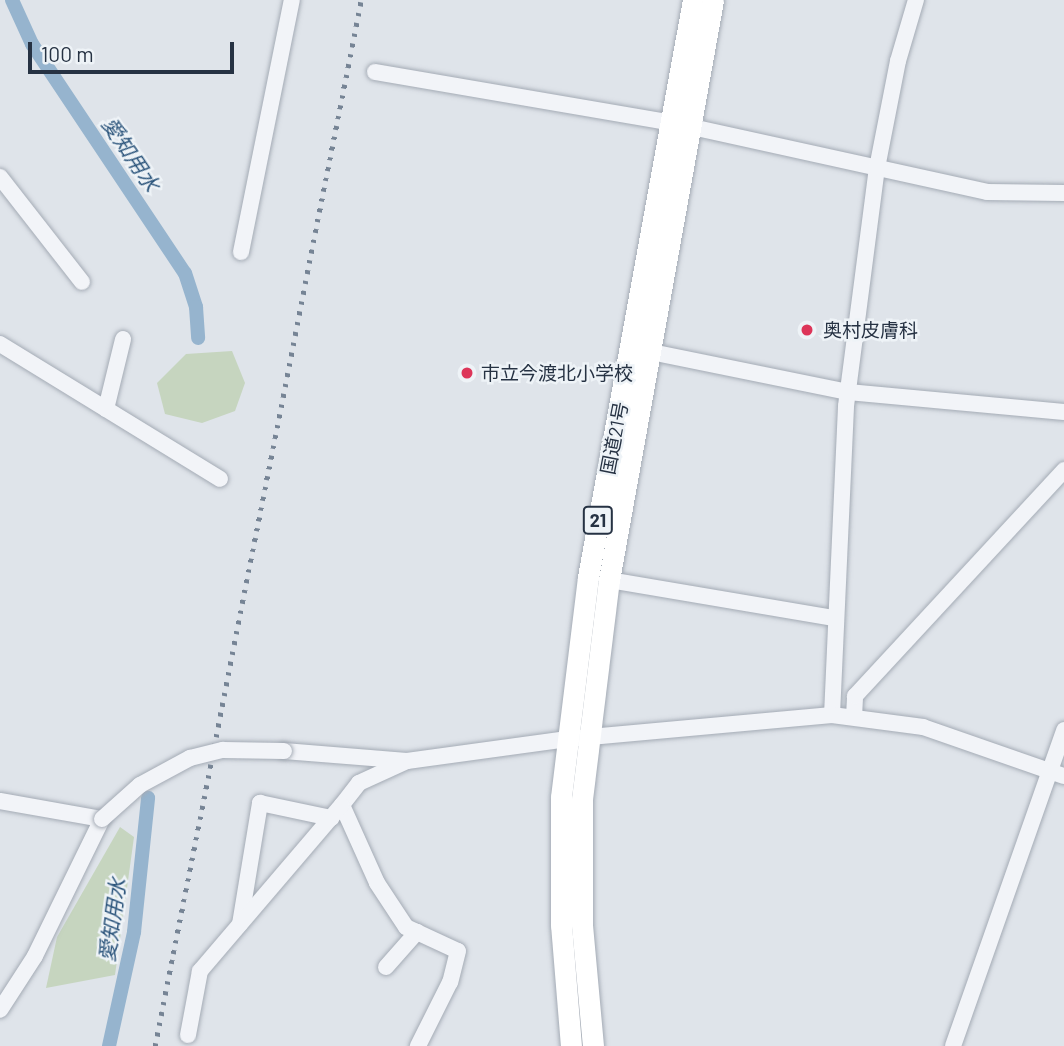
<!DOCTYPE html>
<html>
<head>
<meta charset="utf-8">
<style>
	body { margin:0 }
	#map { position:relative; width:1064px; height:1046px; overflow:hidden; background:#dfe4ea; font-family:Barlow,"Noto Sans JP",sans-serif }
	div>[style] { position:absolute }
	.green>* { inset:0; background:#c6d5bf }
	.canal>* { height:14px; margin:-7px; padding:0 7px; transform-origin:7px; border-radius:7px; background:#96b4ce }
	.roads { filter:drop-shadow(0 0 2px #a4abb5) drop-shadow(0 0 2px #a4abb5) }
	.minor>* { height:16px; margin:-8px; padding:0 8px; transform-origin:8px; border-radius:8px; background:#f2f4f8 }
	.highway>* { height:21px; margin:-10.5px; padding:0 10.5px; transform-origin:10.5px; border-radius:10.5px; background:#fff }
	.rail>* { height:4.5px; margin-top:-2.25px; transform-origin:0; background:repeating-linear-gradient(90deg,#768495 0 3.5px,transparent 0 10.5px) }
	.bridges { filter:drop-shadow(0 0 2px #a4abb5) drop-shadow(0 0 2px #a4abb5) }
	.minor-bridge>* { height:16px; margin:-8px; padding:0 8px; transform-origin:8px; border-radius:8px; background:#f2f4f8 }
	.dots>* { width:19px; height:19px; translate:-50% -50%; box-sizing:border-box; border:4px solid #eef3f7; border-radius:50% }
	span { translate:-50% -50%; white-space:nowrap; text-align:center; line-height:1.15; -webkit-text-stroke:5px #eef3f7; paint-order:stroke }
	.shield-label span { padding:2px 5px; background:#eef3f7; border:2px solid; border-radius:5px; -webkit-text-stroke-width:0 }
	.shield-label { font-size:18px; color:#263243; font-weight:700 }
	.poi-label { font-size:19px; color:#263243 }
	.left { translate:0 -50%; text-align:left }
	.street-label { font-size:19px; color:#263243 }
	.water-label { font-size:21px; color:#2b547b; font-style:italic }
	.scale { position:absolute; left:28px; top:42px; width:206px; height:32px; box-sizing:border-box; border:4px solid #263243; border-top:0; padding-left:9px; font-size:21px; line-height:24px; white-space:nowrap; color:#263243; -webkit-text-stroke:5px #eef3f7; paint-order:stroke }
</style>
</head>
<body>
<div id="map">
	<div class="green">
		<i style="clip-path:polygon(232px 351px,245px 383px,235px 411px,202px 423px,165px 414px,157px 383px,186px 354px)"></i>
		<i style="clip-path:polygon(120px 827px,134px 837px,115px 975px,46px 988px,57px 937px)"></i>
	</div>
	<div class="canal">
		<i style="left:12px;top:0;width:48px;rotate:65.6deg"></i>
		<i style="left:32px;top:44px;width:275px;rotate:56.3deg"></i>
		<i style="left:185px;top:273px;width:36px;rotate:72deg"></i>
		<i style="left:196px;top:307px;width:31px;rotate:86deg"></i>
		<i style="left:109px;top:1046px;width:117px;rotate:-77.6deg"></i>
		<i style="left:134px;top:932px;width:135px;rotate:-84deg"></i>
	</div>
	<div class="roads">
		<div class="minor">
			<i style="left:375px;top:72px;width:301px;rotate:9.7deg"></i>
			<i style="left:692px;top:127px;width:302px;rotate:12.4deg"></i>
			<i style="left:987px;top:192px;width:77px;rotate:0.7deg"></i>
			<i style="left:0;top:177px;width:133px;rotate:52deg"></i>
			<i style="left:241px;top:252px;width:257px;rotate:-78.6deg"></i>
			<i style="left:0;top:344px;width:258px;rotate:31.5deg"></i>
			<i style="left:651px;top:352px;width:201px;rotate:11.5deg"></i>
			<i style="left:848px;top:392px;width:217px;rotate:5.3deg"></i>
			<i style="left:106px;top:409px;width:72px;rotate:-76.3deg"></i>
			<i style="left:609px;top:580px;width:228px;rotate:9.6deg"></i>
			<i style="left:832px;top:715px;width:309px;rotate:-87.4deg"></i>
			<i style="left:846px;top:406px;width:240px;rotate:-82.6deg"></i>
			<i style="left:877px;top:168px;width:109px;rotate:-78.9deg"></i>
			<i style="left:898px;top:61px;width:64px;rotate:-73.6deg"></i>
			<i style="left:854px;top:717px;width:21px;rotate:-87deg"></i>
			<i style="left:855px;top:696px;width:308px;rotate:-47.2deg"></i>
			<i style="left:284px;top:751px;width:123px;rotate:4.6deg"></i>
			<i style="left:407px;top:761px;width:162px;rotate:-7.8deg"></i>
			<i style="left:568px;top:739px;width:265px;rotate:-5.2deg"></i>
			<i style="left:832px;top:715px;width:92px;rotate:7.5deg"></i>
			<i style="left:923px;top:727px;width:149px;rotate:19.2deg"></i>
			<i style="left:407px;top:761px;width:53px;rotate:155.4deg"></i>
			<i style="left:359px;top:783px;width:28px;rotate:128deg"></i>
			<i style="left:342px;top:805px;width:85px;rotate:65.8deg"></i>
			<i style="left:377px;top:883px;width:53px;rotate:56.6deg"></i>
			<i style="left:406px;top:927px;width:57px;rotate:24.8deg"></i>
			<i style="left:458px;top:951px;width:32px;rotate:104deg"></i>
			<i style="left:450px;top:982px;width:72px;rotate:116.6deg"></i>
			<i style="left:0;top:801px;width:104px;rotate:10deg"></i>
			<i style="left:102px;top:819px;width:153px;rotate:116.1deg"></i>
			<i style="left:35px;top:956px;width:64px;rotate:122.9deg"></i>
			<i style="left:240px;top:924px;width:123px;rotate:-80.6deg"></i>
			<i style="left:260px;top:803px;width:73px;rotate:11.9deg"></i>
			<i style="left:386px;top:967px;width:47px;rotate:-48.5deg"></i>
			<i style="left:188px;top:1035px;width:65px;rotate:-79.4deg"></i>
			<i style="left:200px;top:971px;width:218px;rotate:-49.5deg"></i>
			<i style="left:953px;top:1046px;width:335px;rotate:-70.6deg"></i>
		</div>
		<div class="highway">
			<i style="left:571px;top:1046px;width:121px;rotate:-94.7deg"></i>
			<i style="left:561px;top:925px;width:128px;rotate:-90deg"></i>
			<i style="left:561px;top:797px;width:222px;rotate:-83deg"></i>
			<i style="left:588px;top:577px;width:586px;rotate:-79.69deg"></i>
			<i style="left:593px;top:1046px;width:122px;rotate:-95.2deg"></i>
			<i style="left:582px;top:924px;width:125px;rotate:-90deg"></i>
			<i style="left:582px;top:799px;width:221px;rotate:-83deg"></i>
			<i style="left:609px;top:580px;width:589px;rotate:-79.83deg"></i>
		</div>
	</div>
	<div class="rail">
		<i style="left:155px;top:1046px;width:1066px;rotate:-78.86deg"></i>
	</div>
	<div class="bridges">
		<div class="minor-bridge">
			<i style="left:102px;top:819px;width:51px;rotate:-41.8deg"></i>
			<i style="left:140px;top:785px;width:57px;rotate:-28.4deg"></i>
			<i style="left:190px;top:758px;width:34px;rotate:-14deg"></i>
			<i style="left:223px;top:750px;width:61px;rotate:0.9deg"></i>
		</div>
	</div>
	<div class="dots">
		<i style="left:807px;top:330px;background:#dd3559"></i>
		<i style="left:467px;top:373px;background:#dd3559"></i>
	</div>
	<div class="shield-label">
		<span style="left:598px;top:520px">21</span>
	</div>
	<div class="poi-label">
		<span class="left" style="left:823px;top:330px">奥村皮膚科</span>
		<span class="left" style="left:481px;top:373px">市立今渡北小学校</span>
	</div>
	<div class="street-label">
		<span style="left:614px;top:438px;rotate:-79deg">国道21号</span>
	</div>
	<div class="water-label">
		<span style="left:131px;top:154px;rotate:56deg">愛知用水</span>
		<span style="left:112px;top:920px;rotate:-82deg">愛知用水</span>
	</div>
	<div class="scale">100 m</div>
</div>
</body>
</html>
